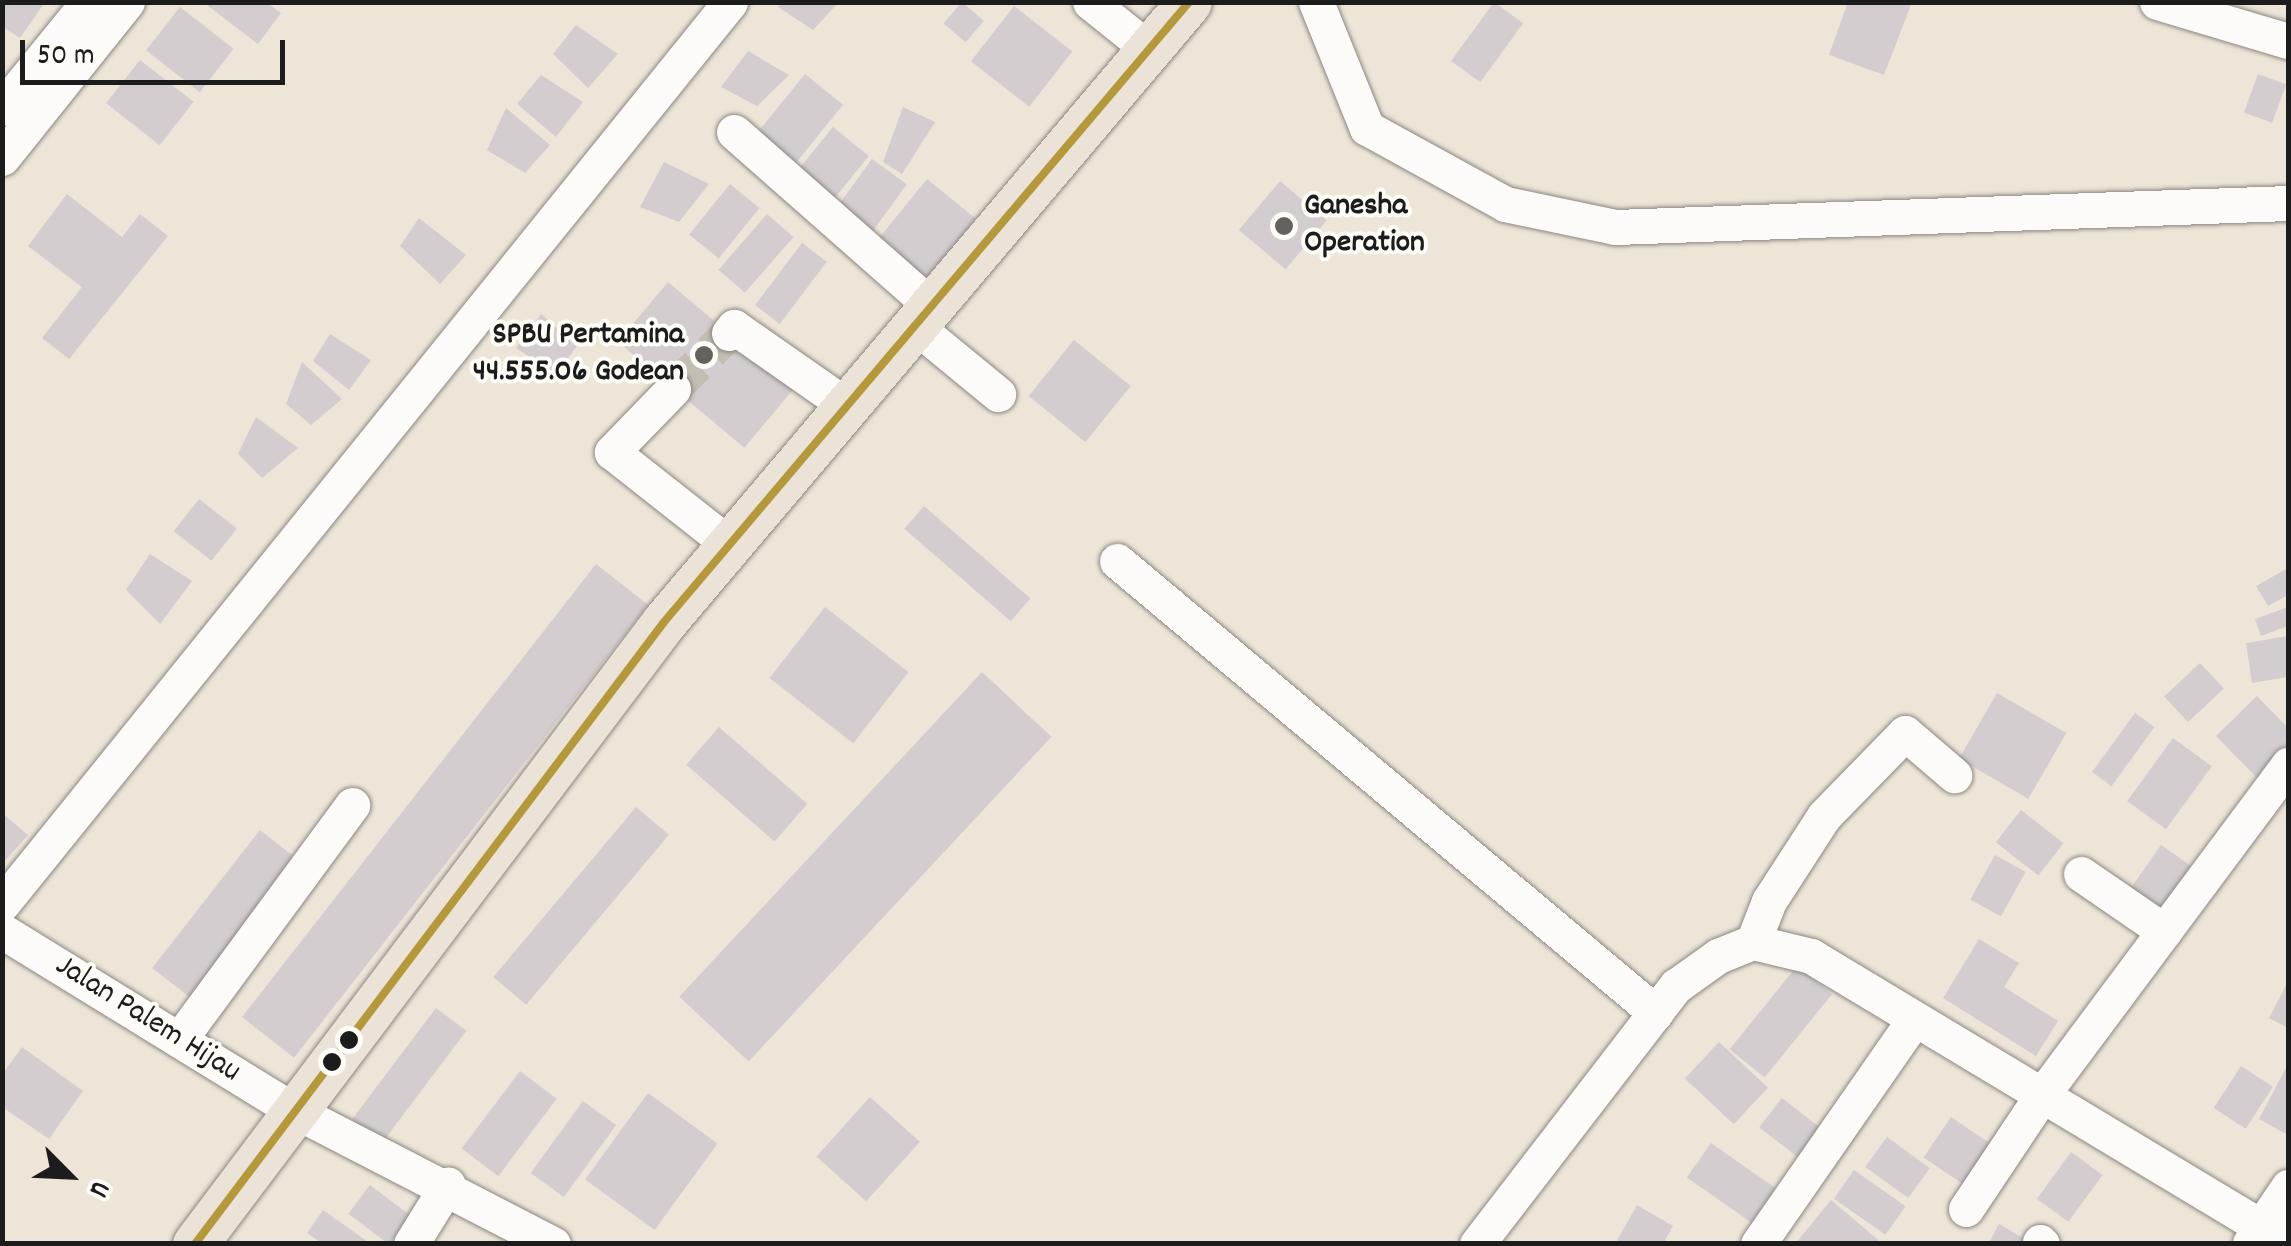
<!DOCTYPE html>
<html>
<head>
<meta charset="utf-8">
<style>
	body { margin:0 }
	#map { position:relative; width:2291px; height:1246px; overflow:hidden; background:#ede5d8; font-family:Dekko,sans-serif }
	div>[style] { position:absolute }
	.building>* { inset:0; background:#d3cdd0; transform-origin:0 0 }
	.minor-tunnel>* { height:35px; margin-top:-17.5px; transform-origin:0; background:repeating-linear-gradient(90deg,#c3bdb2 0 35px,transparent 0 53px) }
	.roads { filter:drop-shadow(0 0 2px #8b8781) drop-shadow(0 0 2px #8b8781) }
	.minor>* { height:35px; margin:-17.5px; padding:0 17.5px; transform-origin:17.5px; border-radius:17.5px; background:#fcfbf9 }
	.major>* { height:45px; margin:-22.5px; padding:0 22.5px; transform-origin:22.5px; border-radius:22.5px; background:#ebe2d8 }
	.bus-1>* { height:8px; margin:-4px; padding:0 4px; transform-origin:4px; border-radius:4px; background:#b5983a }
	.dots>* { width:28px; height:28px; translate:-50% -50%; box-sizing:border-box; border:5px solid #fdfcf7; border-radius:50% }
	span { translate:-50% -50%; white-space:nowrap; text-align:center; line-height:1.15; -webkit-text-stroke:8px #fdfcf7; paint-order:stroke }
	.poi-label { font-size:32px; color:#1c1c1c; font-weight:700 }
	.left { translate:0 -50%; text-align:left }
	.right { translate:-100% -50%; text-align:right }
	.street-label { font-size:32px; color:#1c1c1c }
	.frame { position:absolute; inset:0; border:5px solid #1c1c1c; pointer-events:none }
	.north { position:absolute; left:20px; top:1126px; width:100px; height:100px; -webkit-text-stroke:8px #fdfcf7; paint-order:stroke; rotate:114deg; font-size:28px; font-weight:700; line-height:40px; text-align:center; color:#1c1c1c }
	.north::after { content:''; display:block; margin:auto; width:35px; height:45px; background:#1c1c1c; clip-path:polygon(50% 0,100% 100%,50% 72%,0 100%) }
	.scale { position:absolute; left:20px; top:40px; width:265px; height:45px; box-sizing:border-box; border:5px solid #1c1c1c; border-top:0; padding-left:12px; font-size:30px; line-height:35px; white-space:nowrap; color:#1c1c1c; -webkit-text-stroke:8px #fdfcf7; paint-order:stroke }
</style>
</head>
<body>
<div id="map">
	<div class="building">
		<i style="clip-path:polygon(2px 2px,45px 2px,20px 38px,2px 26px)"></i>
		<i style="clip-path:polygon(203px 2px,266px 2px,281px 13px,258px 44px)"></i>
		<i style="clip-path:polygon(782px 2px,839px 2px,813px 30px,778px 7px)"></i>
		<i style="left:962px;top:2px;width:29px;height:28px;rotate:41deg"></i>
		<i style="left:1494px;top:2px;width:36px;height:73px;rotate:36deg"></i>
		<i style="clip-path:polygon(1848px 2px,1912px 2px,1884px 75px,1829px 55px)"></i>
		<i style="left:1014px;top:6px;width:74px;height:70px;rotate:38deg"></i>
		<i style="left:180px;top:7px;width:68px;height:55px;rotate:38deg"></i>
		<i style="clip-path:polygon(576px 25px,618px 54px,588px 88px,553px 54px)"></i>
		<i style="clip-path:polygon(748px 51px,789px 75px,757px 106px,721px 87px)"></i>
		<i style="left:140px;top:60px;width:68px;height:55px;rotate:38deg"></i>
		<i style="left:805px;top:74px;width:49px;height:74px;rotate:39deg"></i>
		<i style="left:2258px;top:74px;width:30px;height:41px;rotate:20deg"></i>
		<i style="clip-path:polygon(541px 75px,583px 102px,556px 137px,517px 104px)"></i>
		<i style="clip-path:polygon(903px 107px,935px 122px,902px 174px,883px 162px)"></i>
		<i style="clip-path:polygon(506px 108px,550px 145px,525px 173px,487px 150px)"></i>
		<i style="left:833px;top:127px;width:46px;height:58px;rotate:39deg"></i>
		<i style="left:872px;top:159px;width:43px;height:65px;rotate:36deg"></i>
		<i style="clip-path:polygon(664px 162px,709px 184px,679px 222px,640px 207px)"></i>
		<i style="left:927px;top:179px;width:63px;height:84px;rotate:39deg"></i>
		<i style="left:1280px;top:181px;width:61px;height:64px;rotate:40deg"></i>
		<i style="left:730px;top:184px;width:38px;height:65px;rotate:39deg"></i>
		<i style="clip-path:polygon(67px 194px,122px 237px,140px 214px,168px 236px,69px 359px,42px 338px,82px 287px,28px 246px)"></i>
		<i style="left:767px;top:214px;width:35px;height:74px;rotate:41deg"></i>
		<i style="clip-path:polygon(419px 218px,466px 255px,440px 284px,400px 246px)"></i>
		<i style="left:802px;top:243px;width:31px;height:78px;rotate:37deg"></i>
		<i style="left:668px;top:282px;width:165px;height:78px;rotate:40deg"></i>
		<i style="clip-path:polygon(541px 314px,577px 346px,556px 374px,516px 348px)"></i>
		<i style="clip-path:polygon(330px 334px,371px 360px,349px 390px,313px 361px)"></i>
		<i style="left:1074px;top:340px;width:73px;height:72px;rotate:39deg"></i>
		<i style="clip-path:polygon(302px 362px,342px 399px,311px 425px,286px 404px)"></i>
		<i style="clip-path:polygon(256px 417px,298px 448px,262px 478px,238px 454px)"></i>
		<i style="left:199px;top:499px;width:48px;height:41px;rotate:38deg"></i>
		<i style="left:924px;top:506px;width:141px;height:30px;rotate:41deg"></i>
		<i style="clip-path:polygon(150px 554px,192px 581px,160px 624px,126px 590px)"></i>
		<i style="left:596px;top:564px;width:66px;height:575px;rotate:38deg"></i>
		<i style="clip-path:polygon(2288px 568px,2288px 595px,2268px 606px,2256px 586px)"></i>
		<i style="left:825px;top:607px;width:106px;height:90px;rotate:38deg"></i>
		<i style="clip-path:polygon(2288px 607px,2288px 626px,2261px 636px,2255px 619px)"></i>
		<i style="clip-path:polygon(2288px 636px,2288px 677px,2252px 683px,2246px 643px)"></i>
		<i style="left:2200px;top:663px;width:35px;height:49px;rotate:47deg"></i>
		<i style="left:982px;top:672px;width:95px;height:444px;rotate:43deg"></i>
		<i style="left:1997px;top:693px;width:80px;height:76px;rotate:30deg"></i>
		<i style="clip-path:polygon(2257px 696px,2288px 728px,2288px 755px,2261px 782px,2216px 736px)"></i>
		<i style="left:2135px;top:713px;width:24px;height:73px;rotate:36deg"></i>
		<i style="left:719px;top:727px;width:117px;height:50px;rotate:41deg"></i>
		<i style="left:2173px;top:738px;width:48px;height:78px;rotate:36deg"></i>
		<i style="left:636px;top:807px;width:43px;height:222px;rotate:40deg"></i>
		<i style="left:2021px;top:810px;width:54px;height:41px;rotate:38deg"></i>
		<i style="clip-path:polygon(2px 813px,28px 835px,2px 864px)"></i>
		<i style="left:260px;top:830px;width:53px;height:175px;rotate:38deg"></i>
		<i style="left:2161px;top:845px;width:39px;height:59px;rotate:35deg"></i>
		<i style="left:1995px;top:855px;width:35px;height:51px;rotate:29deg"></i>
		<i style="clip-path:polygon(1979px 939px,2019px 963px,2004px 987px,2058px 1021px,2036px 1056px,1943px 998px)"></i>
		<i style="left:1797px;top:966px;width:45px;height:107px;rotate:39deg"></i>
		<i style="clip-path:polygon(2288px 981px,2288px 1028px,2269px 1018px)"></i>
		<i style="left:436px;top:1008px;width:38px;height:140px;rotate:37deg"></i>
		<i style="left:1719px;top:1042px;width:67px;height:50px;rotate:43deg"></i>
		<i style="clip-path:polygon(22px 1047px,83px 1091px,49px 1139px,2px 1107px,2px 1075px)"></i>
		<i style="clip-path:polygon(2288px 1064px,2288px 1135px,2259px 1119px)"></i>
		<i style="left:2241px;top:1066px;width:38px;height:50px;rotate:33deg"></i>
		<i style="left:520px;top:1071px;width:46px;height:97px;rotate:37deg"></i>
		<i style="left:648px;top:1093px;width:86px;height:107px;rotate:36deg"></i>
		<i style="left:870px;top:1097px;width:67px;height:80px;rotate:42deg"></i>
		<i style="left:1782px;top:1098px;width:54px;height:37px;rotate:38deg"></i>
		<i style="left:583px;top:1101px;width:41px;height:89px;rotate:36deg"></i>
		<i style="left:1951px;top:1117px;width:50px;height:49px;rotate:34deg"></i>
		<i style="left:1887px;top:1137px;width:53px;height:37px;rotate:36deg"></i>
		<i style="left:1711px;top:1143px;width:90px;height:42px;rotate:35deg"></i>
		<i style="left:2071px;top:1152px;width:39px;height:58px;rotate:36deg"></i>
		<i style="left:1854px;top:1170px;width:63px;height:35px;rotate:35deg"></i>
		<i style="left:370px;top:1185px;width:51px;height:36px;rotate:37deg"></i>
		<i style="clip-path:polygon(1831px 1200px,1883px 1244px,1795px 1244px)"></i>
		<i style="clip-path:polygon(1637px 1205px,1673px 1226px,1663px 1244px,1615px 1244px)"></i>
		<i style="clip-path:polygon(323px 1210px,371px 1244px,323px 1244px,307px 1233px)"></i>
		<i style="clip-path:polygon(1999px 1224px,2033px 1244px,1988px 1244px)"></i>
	</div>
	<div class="minor-tunnel">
		<i style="left:673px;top:389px;width:79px;rotate:-45deg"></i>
	</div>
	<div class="roads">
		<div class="minor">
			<i style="left:1090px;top:2px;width:77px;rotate:38.7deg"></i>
			<i style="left:1316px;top:2px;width:136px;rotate:68deg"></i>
			<i style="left:1367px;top:128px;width:158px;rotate:28.8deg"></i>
			<i style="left:1505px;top:204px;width:112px;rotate:11.8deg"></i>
			<i style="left:1615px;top:227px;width:673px;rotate:-2.04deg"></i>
			<i style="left:2157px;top:2px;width:137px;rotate:16.6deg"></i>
			<i style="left:2px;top:108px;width:136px;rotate:-50.9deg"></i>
			<i style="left:734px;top:132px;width:260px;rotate:41.4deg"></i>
			<i style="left:2px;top:158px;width:200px;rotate:-51.3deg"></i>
			<i style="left:914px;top:325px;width:109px;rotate:39.4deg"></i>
			<i style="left:729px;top:333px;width:8px;rotate:-50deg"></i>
			<i style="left:734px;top:327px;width:136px;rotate:34.9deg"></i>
			<i style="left:673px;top:389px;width:88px;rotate:134.1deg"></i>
			<i style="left:612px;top:452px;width:149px;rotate:38.2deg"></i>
			<i style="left:1117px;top:561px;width:703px;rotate:39.98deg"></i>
			<i style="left:2081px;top:874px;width:101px;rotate:34.5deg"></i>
			<i style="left:2px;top:904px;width:1159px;rotate:-51.09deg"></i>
			<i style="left:2px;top:931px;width:339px;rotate:31.6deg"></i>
			<i style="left:291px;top:1109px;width:295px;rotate:27.3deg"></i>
			<i style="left:1753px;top:942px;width:44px;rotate:-68.7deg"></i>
			<i style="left:1769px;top:901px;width:101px;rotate:-57.1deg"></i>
			<i style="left:1824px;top:816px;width:116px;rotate:-45.7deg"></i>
			<i style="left:1905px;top:733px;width:65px;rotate:40.6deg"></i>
			<i style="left:179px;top:1040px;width:292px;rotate:-53.6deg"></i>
			<i style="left:1966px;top:1209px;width:137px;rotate:-56.3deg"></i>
			<i style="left:2042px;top:1095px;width:412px;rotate:-53.3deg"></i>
			<i style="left:2040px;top:1242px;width:3px;rotate:45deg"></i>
			<i style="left:2250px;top:1243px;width:68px;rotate:-55.8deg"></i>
			<i style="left:411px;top:1244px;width:70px;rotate:-58.3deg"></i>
			<i style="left:1477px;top:1244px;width:326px;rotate:-52.4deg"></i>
			<i style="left:1676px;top:986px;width:52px;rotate:-35.5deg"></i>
			<i style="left:1718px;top:956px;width:38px;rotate:-22deg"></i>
			<i style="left:1753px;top:942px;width:60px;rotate:13.6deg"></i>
			<i style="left:1811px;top:956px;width:557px;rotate:31.03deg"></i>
			<i style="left:1758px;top:1244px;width:272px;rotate:-55.2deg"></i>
		</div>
		<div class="major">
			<i style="left:195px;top:1244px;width:779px;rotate:-52.98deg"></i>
			<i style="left:664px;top:622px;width:812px;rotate:-49.74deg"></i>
		</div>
	</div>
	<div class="bus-1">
		<i style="left:195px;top:1244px;width:779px;rotate:-52.98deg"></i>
		<i style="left:664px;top:622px;width:812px;rotate:-49.74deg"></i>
	</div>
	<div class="dots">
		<i style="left:1284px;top:226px;background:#65625e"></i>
		<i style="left:704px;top:355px;background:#65625e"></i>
		<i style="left:349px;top:1040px;background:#1c1c1c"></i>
		<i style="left:332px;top:1062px;background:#1c1c1c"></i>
	</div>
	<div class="poi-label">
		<span class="left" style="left:1304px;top:226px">Ganesha<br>Operation</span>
		<span class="right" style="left:684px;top:355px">SPBU Pertamina<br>44.555.06 Godean</span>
	</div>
	<div class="street-label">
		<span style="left:147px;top:1020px;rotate:32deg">Jalan Palem Hijau</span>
	</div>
	<div class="frame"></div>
	<div class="north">U</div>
	<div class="scale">50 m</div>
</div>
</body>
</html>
